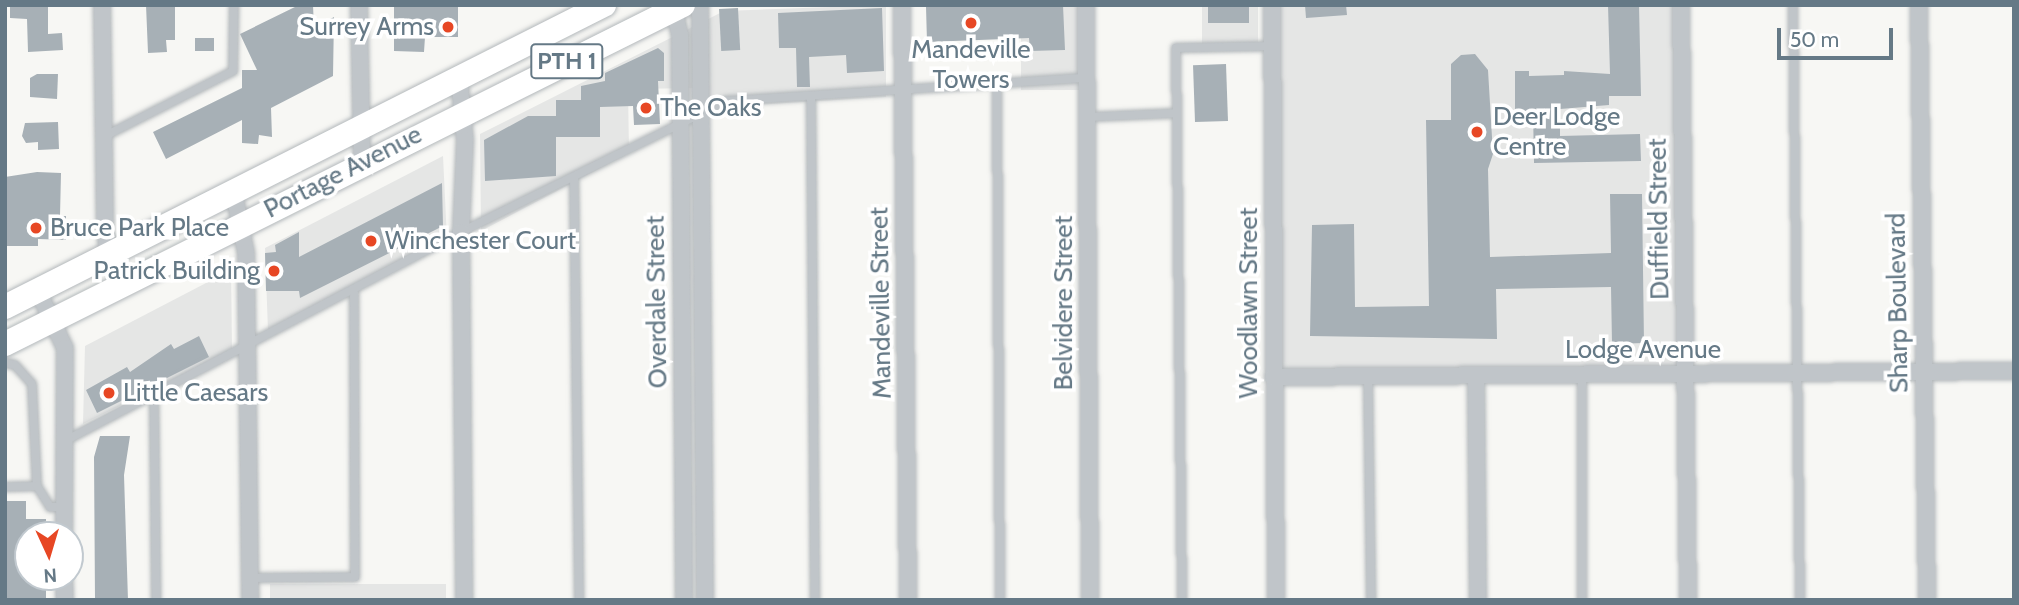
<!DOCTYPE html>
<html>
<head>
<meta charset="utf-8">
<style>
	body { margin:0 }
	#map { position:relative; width:2019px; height:605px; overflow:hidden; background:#f7f7f4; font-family:Cabin,sans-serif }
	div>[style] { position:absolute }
	.built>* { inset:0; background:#e5e6e5; transform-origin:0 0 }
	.building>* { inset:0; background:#a7b0b6; transform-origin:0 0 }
	.roads { filter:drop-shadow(0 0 2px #b3b8bb) drop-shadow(0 0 2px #b3b8bb) }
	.service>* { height:8px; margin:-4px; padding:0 4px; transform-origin:4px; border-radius:4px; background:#c0c5c9 }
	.minor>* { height:16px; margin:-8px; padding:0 8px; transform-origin:8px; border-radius:8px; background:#c0c5c9 }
	.trunk>* { height:24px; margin:-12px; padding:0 12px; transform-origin:12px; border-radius:12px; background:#fff }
	.dots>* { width:19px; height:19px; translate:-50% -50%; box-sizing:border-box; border:4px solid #fff; border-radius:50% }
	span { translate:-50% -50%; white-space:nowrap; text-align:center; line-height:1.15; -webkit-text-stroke:7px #fff; paint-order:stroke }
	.shield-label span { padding:2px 5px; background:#fff; border:2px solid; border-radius:5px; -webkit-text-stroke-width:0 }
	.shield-label { font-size:24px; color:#657986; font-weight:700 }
	.poi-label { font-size:26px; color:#657986 }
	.right { translate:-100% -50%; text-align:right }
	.left { translate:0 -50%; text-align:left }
	.street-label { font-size:26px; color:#657986 }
	.frame { position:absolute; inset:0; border:7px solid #657986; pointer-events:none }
	.north { position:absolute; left:14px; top:521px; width:70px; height:70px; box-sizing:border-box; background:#fff; border:2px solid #c1c9cf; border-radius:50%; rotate:176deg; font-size:19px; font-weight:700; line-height:28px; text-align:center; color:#657986 }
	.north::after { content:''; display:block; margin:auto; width:24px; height:32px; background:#e74724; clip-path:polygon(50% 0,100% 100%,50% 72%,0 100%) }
	.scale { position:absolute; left:1777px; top:28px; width:116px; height:32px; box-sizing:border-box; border:4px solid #657986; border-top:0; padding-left:9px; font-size:21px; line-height:24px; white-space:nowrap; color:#657986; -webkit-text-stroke:5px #fff; paint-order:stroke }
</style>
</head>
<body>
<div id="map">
	<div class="built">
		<i style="clip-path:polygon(886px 5px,886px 97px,720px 107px,702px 116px,702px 88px,628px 89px,629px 153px,481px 231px,480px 134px,724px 11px)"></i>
		<i style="left:1021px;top:5px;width:64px;height:85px"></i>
		<i style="left:1202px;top:5px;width:56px;height:41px"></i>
		<i style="left:1272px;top:5px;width:409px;height:372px"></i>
		<i style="clip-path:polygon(443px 156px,447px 240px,268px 331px,265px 248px)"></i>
		<i style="clip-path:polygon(231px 270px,232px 350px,83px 424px,85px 346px)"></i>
		<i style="left:446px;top:584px;width:16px;height:176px;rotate:90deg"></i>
	</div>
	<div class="building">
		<i style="clip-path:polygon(10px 5px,48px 5px,48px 34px,62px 33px,63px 50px,28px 52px,27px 19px,10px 18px)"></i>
		<i style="clip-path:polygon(146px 5px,175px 5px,175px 40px,166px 40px,167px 52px,148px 53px)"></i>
		<i style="clip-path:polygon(299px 5px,313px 5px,314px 28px,334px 17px,333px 76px,271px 108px,272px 137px,259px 135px,258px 144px,242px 143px,242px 120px,166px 159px,153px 132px,242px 88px,242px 70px,257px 70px,240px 34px)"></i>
		<i style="clip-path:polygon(394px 5px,458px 5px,458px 37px,425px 37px,424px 52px,394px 51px)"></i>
		<i style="clip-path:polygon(1063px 5px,1065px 50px,1030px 51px,1029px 38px,927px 42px,926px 7px)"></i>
		<i style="left:1208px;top:5px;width:41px;height:18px"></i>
		<i style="clip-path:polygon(1305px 5px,1346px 5px,1347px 15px,1306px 18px)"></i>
		<i style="clip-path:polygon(1608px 5px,1639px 5px,1641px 96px,1609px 96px,1609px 105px,1560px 109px,1560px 136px,1640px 134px,1641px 161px,1534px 163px,1533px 111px,1515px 111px,1515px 71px,1529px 71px,1529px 76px,1564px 75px,1564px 71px,1610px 74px)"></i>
		<i style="left:738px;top:8px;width:42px;height:19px;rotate:87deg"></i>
		<i style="clip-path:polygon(882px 8px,884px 71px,847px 73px,846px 55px,809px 57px,810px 87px,797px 87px,796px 48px,779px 48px,778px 13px)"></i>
		<i style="left:214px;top:38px;width:13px;height:19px;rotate:90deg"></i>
		<i style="clip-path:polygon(658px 48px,664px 53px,664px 81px,658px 81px,660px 124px,634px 125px,633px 106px,600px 107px,600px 137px,556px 137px,556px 176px,485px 181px,484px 140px,528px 116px,556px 116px,556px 100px,581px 100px,581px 86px,605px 81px,605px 73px)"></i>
		<i style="clip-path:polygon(1475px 54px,1488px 70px,1493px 154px,1488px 169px,1490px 257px,1611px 253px,1610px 194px,1642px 194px,1644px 343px,1612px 344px,1611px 287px,1496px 289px,1497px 339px,1310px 336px,1312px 225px,1354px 224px,1355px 307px,1429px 306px,1426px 120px,1451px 120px,1451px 64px,1461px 55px)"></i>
		<i style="left:1226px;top:64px;width:57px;height:33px;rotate:88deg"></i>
		<i style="clip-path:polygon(37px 74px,58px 74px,57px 99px,30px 97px,30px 78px)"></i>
		<i style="clip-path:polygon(58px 122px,59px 149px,38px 150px,38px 142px,26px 143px,22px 136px,25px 123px)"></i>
		<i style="clip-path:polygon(37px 172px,61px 173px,60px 216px,66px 216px,66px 240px,38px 239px,38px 246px,5px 246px,5px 177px)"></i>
		<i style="clip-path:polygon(442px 183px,443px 226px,300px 298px,299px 291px,266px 291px,265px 253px,276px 252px,275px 245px,299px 232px,299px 257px)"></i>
		<i style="clip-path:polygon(199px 336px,209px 357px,97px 413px,86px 390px,127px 367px,130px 372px,171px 344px,174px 349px)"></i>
		<i style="clip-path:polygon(100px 436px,130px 436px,124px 475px,128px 600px,95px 600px,94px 457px)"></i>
		<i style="clip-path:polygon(5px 501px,26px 501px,26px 519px,46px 519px,46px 535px,28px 535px,28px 577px,46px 577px,46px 600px,5px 600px)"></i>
	</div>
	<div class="roads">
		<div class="service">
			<i style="left:1793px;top:5px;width:595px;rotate:89.33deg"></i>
			<i style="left:997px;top:84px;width:516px;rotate:89.67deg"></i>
			<i style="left:811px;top:97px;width:503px;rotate:89.54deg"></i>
			<i style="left:1087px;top:117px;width:90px;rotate:-2.5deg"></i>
			<i style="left:103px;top:137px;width:146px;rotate:-26.9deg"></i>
			<i style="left:233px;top:71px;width:66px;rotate:-89.1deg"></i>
			<i style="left:574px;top:177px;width:423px;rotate:89.3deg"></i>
			<i style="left:5px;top:363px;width:10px;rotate:11deg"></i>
			<i style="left:15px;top:365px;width:25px;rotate:48deg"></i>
			<i style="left:32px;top:384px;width:102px;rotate:87.2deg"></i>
			<i style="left:37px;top:486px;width:32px;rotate:178deg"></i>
			<i style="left:1582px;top:374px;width:226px;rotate:90deg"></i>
			<i style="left:1368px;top:377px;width:223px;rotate:89.2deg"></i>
			<i style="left:154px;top:394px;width:206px;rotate:89.4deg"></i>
			<i style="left:63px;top:442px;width:450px;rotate:-27.8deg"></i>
			<i style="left:461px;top:232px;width:296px;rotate:-26.3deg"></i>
			<i style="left:726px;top:101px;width:361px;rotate:-3.7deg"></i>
			<i style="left:37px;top:486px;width:25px;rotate:58deg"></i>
			<i style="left:50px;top:507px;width:14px"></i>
			<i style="left:250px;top:578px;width:105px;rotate:-0.5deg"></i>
			<i style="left:355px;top:577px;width:285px;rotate:-90.2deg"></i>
			<i style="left:1182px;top:600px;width:552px;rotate:-90.62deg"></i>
			<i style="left:1176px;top:48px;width:96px;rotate:-1.2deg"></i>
		</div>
		<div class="minor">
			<i style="left:102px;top:5px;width:227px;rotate:89.2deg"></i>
			<i style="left:105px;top:232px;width:23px;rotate:80deg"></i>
			<i style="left:109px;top:255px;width:33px;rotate:65deg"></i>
			<i style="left:359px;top:5px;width:158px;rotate:88.9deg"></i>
			<i style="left:673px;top:5px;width:31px;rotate:77deg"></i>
			<i style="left:680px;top:35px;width:565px;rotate:89.59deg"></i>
			<i style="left:700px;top:5px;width:595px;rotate:89.52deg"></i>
			<i style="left:902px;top:5px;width:595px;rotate:89.42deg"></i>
			<i style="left:1086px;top:5px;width:595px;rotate:89.61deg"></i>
			<i style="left:1272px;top:5px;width:595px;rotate:89.61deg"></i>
			<i style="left:1681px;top:5px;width:595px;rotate:89.33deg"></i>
			<i style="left:1919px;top:5px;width:595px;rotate:89.23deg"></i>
			<i style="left:459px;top:77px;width:63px;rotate:84.6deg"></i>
			<i style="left:465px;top:140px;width:92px;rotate:92.5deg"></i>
			<i style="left:461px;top:232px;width:368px;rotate:89.5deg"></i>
			<i style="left:233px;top:189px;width:65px;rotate:78.5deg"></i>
			<i style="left:246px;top:253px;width:347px;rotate:89.3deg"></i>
			<i style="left:38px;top:291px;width:63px;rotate:64.7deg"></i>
			<i style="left:65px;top:348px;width:187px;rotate:90.3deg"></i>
			<i style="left:1476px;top:376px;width:224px;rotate:89.5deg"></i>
			<i style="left:1273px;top:377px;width:741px;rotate:-0.46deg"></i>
			<i style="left:64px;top:577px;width:23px;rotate:88deg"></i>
		</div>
		<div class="trunk">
			<i style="left:5px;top:307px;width:671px;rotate:-26.76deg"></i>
			<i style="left:5px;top:344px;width:758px;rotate:-26.57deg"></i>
		</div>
	</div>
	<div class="dots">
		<i style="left:971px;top:23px;background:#e74724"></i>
		<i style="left:448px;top:27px;background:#e74724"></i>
		<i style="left:646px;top:108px;background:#e74724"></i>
		<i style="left:1477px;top:132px;background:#e74724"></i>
		<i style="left:36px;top:228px;background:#e74724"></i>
		<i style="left:371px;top:241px;background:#e74724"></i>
		<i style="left:274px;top:271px;background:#e74724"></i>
		<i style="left:109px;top:393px;background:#e74724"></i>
	</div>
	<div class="shield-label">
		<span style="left:567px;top:61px">PTH 1</span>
	</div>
	<div class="poi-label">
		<span class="right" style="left:434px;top:27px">Surrey Arms</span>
		<span style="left:971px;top:65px">Mandeville<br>Towers</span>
		<span class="left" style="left:660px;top:108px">The Oaks</span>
		<span class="left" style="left:1493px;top:132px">Deer Lodge<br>Centre</span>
		<span class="left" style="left:50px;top:228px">Bruce Park Place</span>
		<span class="left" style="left:385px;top:241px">Winchester Court</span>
		<span class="right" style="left:260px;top:271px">Patrick Building</span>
		<span class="left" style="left:123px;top:393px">Little Caesars</span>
	</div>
	<div class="street-label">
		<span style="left:343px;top:172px;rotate:-27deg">Portage Avenue</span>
		<span style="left:1659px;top:219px;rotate:-91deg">Duffield Street</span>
		<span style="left:657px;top:302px;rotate:-91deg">Overdale Street</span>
		<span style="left:881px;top:303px;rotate:-91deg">Mandeville Street</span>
		<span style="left:1064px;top:303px;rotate:-90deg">Belvidere Street</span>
		<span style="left:1249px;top:303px;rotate:-90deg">Woodlawn Street</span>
		<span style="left:1898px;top:303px;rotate:-91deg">Sharp Boulevard</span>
		<span style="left:1643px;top:350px">Lodge Avenue</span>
	</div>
	<div class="frame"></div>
	<div class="north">N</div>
	<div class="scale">50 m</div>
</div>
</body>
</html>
